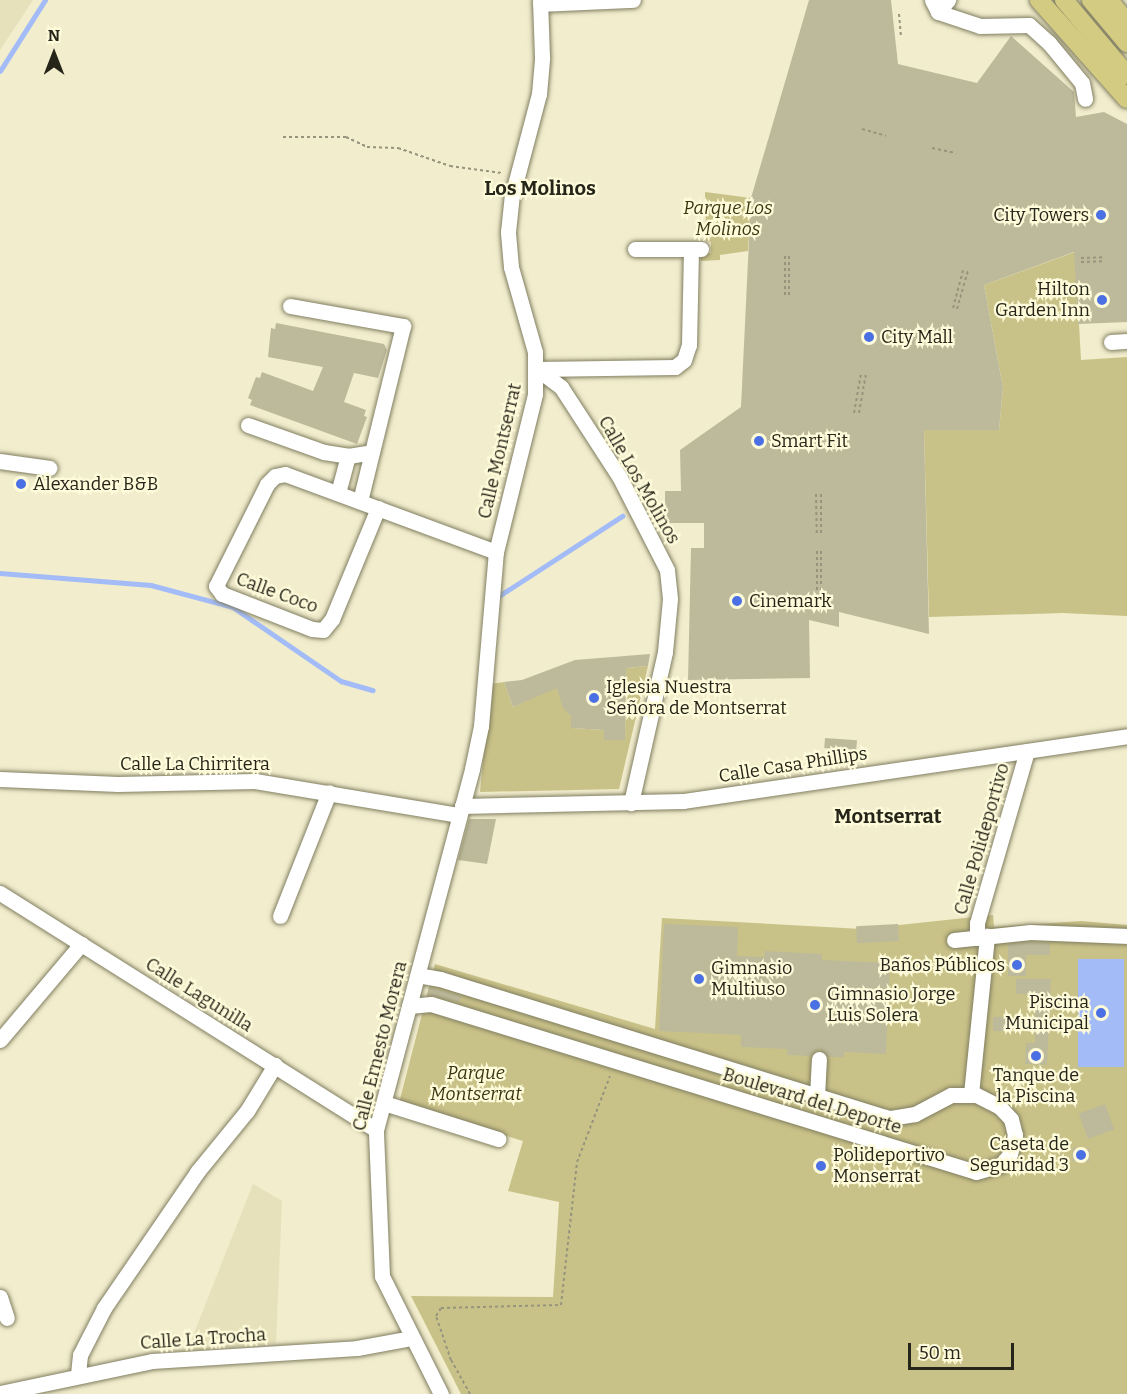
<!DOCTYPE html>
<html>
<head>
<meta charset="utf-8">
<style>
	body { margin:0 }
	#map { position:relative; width:1127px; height:1394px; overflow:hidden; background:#f1edcd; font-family:Bitter,serif }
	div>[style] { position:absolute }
	.built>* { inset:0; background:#e6e1ba }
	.green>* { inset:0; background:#c9c288 }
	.water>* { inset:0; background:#a3bcf7; transform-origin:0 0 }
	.stream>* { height:4.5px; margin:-2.25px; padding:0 2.25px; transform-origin:2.25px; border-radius:2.25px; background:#a3bcf7 }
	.building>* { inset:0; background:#bdba9b; transform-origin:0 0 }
	.path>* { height:2px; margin-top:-1px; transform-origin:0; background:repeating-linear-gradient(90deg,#97947d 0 3px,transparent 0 6px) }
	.roads { filter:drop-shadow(0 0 2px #817e61) drop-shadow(0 0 2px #817e61) }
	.minor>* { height:15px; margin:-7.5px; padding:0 7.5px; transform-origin:7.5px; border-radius:7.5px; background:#fff }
	.major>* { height:18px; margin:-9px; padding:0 9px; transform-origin:9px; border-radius:9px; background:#d4cb82 }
	.dots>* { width:16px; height:16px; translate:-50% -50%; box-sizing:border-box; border:3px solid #fefbda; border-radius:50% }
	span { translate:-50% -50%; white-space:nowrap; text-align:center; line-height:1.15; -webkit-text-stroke:4.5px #fefbda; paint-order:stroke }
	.park-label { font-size:18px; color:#3b360f; font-style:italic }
	.poi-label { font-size:18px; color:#262519 }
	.right { translate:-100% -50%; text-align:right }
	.left { translate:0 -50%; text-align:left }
	.street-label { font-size:18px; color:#262519 }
	.neighbourhood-label { font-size:20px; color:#262519; font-weight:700 }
	.north { position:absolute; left:24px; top:24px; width:60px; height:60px; -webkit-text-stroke:4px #fefbda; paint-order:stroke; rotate:0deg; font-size:16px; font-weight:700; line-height:24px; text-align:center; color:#262519 }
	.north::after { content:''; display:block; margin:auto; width:21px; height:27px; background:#262519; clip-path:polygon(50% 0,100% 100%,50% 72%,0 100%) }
	.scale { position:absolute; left:908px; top:1343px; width:106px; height:27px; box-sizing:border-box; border:3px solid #262519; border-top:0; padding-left:8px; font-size:18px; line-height:21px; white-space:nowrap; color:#262519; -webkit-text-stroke:4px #fefbda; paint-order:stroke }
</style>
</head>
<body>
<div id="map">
	<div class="built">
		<i style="clip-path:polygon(0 0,33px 0,0 50px)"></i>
		<i style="clip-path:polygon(253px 1184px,282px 1201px,276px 1343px,187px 1351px)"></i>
	</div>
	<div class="green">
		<i style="clip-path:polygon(705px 192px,751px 198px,748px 251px,720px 255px,720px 260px,701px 261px,701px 254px,711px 253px,711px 242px,706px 241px)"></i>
		<i style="clip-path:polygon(1075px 252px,1081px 360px,1127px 357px,1127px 616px,1063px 613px,929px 617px,924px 430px,999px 430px,1003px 388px,984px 285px)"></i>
		<i style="clip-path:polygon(605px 664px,561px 702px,571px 716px,572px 728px,604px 730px,604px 739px,625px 740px,626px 668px,648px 666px,619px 789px,480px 792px,491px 684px,504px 682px,513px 707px)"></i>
		<i style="clip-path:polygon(993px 915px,994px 927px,1081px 921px,1127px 925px,1127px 1394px,461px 1394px,411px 1296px,553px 1297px,559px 1202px,508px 1191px,523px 1141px,399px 1103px,435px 964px,655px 1029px,662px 918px,862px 929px)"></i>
	</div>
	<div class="water">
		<i style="left:1078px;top:959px;width:46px;height:108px"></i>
	</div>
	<div class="stream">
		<i style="left:0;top:71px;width:84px;rotate:-57.6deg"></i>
		<i style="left:0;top:573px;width:151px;rotate:4.5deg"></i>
		<i style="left:151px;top:585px;width:85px;rotate:15deg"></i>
		<i style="left:233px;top:607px;width:131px;rotate:34.4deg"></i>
		<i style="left:341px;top:681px;width:33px;rotate:16deg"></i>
		<i style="left:499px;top:596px;width:147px;rotate:-33deg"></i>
	</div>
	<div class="building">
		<i style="clip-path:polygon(809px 0,891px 0,898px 64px,977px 83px,1011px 36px,1074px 92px,1076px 117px,1104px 112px,1127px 124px,1127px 322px,1078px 324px,1074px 252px,984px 285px,1003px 388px,999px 430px,924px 430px,929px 634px,839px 612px,839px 627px,809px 620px,810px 678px,688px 680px,691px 548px,704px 548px,704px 523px,665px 523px,665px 491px,681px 491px,680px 450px,741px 407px,751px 198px)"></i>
		<i style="clip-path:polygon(276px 323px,384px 344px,387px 350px,378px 378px,354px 373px,344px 402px,366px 410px,364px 416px,367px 417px,357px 444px,250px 405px,252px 400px,248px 398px,256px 377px,260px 378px,262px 372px,313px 391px,323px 367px,268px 357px,271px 328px,275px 329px)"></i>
		<i style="clip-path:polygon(650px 654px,648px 666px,626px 668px,625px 740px,604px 740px,604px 730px,571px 728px,571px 716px,563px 708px,557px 688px,513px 707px,504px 682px,522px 680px,575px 660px)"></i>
		<i style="left:825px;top:738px;width:32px;height:10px;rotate:4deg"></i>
		<i style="clip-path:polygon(469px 819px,496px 819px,487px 864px,458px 860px)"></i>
		<i style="clip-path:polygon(664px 924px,738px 927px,737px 956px,764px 957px,765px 951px,822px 954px,822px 960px,890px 963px,886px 1054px,844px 1052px,844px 1057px,828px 1057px,819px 1049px,810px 1056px,787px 1055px,787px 1049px,741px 1047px,741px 1035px,659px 1031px)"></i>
		<i style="left:898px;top:924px;width:17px;height:42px;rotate:87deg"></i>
		<i style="clip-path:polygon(1031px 942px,1050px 943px,1050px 955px,1026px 955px,1026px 976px,1008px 976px,1008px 944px)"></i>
		<i style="clip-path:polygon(1016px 979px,1051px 979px,1047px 1065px,1025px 1064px,1026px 1043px,1035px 1043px,1035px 994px,1016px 994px)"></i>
		<i style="clip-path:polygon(429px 987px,461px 996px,459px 1002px,427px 995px)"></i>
		<i style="left:993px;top:1017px;width:19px;height:14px"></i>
		<i style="left:1105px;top:1104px;width:27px;height:28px;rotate:70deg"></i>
		<i style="left:1073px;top:1148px;width:17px;height:13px;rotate:3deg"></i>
	</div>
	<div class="path">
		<i style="left:899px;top:14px;width:23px;rotate:85deg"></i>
		<i style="left:862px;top:129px;width:25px;rotate:16deg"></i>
		<i style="left:283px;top:137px;width:63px"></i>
		<i style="left:346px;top:137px;width:23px;rotate:25deg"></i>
		<i style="left:367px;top:147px;width:31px;rotate:2deg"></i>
		<i style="left:398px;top:148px;width:55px;rotate:19.1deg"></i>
		<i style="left:450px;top:166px;width:52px;rotate:7.7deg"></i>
		<i style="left:932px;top:148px;width:24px;rotate:12deg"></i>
		<i style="left:785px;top:256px;width:40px;rotate:90deg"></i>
		<i style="left:789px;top:256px;width:40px;rotate:90deg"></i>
		<i style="left:1081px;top:258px;width:23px;rotate:-2deg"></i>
		<i style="left:1081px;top:262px;width:24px;rotate:-2deg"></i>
		<i style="left:953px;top:308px;width:39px;rotate:-75deg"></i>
		<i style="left:957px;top:309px;width:40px;rotate:-74deg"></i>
		<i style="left:854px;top:413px;width:40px;rotate:-80deg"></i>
		<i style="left:859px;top:413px;width:40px;rotate:-80deg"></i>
		<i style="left:816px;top:494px;width:39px;rotate:89deg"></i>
		<i style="left:821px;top:494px;width:39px;rotate:90deg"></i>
		<i style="left:817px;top:551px;width:40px;rotate:90deg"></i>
		<i style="left:821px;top:551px;width:40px;rotate:90deg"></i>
		<i style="left:470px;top:1394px;width:39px;rotate:-119deg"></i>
		<i style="left:451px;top:1360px;width:46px;rotate:-108.8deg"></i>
		<i style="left:436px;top:1316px;width:9px;rotate:-58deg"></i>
		<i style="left:441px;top:1308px;width:120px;rotate:-1.4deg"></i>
		<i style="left:561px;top:1305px;width:144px;rotate:-83.6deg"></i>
		<i style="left:577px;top:1162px;width:92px;rotate:-69deg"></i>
	</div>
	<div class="roads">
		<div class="minor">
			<i style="left:932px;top:0;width:13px;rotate:63deg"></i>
			<i style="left:938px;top:12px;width:44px;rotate:18.4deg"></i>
			<i style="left:980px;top:26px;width:49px;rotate:-1.2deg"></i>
			<i style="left:1029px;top:25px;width:27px;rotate:42deg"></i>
			<i style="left:1049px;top:43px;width:52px;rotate:50.5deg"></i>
			<i style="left:1082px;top:83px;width:16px;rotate:79deg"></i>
			<i style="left:540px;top:4px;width:93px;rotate:-2.5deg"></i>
			<i style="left:938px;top:12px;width:16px;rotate:-50deg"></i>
			<i style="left:635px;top:249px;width:66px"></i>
			<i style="left:290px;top:306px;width:115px;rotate:10deg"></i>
			<i style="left:403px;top:326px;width:180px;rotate:103.8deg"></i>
			<i style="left:1111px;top:342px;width:16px;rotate:-4deg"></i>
			<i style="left:537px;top:369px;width:30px;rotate:37deg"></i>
			<i style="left:561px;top:387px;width:108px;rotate:57deg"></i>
			<i style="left:620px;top:478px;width:103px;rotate:62.9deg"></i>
			<i style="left:667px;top:570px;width:29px;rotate:84deg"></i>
			<i style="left:670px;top:599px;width:53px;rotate:95.4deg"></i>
			<i style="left:665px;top:652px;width:155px;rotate:102.7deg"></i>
			<i style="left:537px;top:369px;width:138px;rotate:-0.8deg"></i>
			<i style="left:675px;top:367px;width:11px;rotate:-38deg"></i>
			<i style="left:684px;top:360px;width:16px;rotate:-72deg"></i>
			<i style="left:689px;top:345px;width:96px;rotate:-88.8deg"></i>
			<i style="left:248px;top:425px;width:81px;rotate:19.6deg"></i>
			<i style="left:324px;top:452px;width:24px;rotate:9deg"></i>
			<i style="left:348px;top:456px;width:24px;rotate:-9deg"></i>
			<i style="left:0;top:461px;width:50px;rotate:8deg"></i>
			<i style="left:338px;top:493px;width:38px;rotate:-75deg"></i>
			<i style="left:378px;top:508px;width:120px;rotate:112.5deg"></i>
			<i style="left:332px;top:619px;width:14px;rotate:129deg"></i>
			<i style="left:323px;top:630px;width:11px;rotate:-175deg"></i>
			<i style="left:312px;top:629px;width:97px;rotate:-158.7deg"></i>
			<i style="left:222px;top:594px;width:10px;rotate:-127deg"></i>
			<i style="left:216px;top:586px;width:114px;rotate:-63.4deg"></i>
			<i style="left:267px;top:484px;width:11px;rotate:-45deg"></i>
			<i style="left:275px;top:476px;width:10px;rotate:-11deg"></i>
			<i style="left:285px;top:474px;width:225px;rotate:20.3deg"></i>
			<i style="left:0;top:779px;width:118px;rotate:2.4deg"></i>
			<i style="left:118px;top:784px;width:137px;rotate:-1.3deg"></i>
			<i style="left:255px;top:781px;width:207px;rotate:9.5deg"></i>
			<i style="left:462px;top:806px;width:221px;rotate:-1.3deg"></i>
			<i style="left:683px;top:801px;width:449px;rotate:-8.3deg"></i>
			<i style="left:0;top:893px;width:444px;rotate:32.2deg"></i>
			<i style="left:280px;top:916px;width:133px;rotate:-68.4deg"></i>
			<i style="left:977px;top:938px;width:15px;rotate:-90deg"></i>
			<i style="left:977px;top:923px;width:179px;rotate:-73.8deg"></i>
			<i style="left:954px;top:940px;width:77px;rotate:-5.9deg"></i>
			<i style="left:1031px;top:932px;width:96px;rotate:2.4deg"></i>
			<i style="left:409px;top:1006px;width:22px;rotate:-5deg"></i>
			<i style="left:431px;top:1004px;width:570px;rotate:17.13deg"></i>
			<i style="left:976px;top:1172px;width:26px;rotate:-16deg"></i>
			<i style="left:1001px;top:1165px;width:14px;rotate:-51deg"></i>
			<i style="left:1010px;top:1154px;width:20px;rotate:-75deg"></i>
			<i style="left:1015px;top:1135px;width:16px;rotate:-104deg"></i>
			<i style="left:1011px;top:1119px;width:16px;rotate:-133deg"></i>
			<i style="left:1000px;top:1107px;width:27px;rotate:-153deg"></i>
			<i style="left:976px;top:1095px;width:25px;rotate:180deg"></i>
			<i style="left:951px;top:1095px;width:41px;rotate:152.2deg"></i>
			<i style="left:915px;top:1114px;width:26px;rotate:171deg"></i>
			<i style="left:889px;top:1118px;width:470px;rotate:-162.8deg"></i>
			<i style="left:440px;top:979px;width:23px;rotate:-170deg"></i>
			<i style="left:0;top:1040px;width:126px;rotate:-49.8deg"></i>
			<i style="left:971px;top:1094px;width:159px;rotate:-84.2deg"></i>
			<i style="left:817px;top:1096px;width:37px;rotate:-87deg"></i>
			<i style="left:384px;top:1103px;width:120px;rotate:17.5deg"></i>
			<i style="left:0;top:1297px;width:22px;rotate:72deg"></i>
			<i style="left:78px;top:1374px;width:19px;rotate:-84deg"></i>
			<i style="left:80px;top:1355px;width:53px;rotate:-62.9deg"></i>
			<i style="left:104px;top:1308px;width:165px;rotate:-55.6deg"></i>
			<i style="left:197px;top:1172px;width:79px;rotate:-50.7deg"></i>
			<i style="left:247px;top:1111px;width:54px;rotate:-58.7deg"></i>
			<i style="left:0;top:1393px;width:155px;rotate:-11.9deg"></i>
			<i style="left:152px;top:1361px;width:205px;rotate:-3.6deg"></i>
			<i style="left:357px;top:1348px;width:56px;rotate:-10.3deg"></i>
			<i style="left:441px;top:1394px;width:132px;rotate:-116.6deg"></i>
			<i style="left:382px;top:1276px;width:146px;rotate:-92.4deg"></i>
			<i style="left:376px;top:1130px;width:374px;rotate:-75.1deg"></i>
			<i style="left:472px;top:769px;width:44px;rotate:-78.2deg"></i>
			<i style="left:481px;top:726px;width:175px;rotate:-85.1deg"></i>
			<i style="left:496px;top:552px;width:163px;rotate:-76.1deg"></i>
			<i style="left:535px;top:394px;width:42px;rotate:-90deg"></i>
			<i style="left:535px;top:352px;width:88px;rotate:-105.8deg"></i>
			<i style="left:511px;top:267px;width:35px;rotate:-95deg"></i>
			<i style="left:508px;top:232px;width:36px;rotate:-84deg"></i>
			<i style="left:512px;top:196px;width:106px;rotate:-75.2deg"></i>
			<i style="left:539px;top:94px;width:37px;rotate:-85deg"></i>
			<i style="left:542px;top:57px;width:57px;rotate:-92deg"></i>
		</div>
		<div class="major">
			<i style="left:1039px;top:0;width:132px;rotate:48.4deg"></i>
			<i style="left:1064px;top:0;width:98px;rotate:50deg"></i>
			<i style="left:1091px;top:0;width:56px;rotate:50.1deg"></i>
			<i style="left:1109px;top:0;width:29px;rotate:52deg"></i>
		</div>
	</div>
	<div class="dots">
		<i style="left:1101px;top:215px;background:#4b70e3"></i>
		<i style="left:1102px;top:300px;background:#4b70e3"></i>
		<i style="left:869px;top:337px;background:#4b70e3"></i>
		<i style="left:759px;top:441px;background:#4b70e3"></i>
		<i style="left:21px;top:484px;background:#4b70e3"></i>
		<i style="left:737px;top:601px;background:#4b70e3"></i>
		<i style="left:594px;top:698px;background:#4b70e3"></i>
		<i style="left:1017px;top:965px;background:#4b70e3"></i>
		<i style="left:699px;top:979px;background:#4b70e3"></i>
		<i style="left:815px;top:1005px;background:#4b70e3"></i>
		<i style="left:1101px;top:1013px;background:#4b70e3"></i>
		<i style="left:1036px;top:1056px;background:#4b70e3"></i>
		<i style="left:1081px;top:1155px;background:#4b70e3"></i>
		<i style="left:821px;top:1166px;background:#4b70e3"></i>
	</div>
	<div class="park-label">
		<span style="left:728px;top:219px">Parque Los<br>Molinos</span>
		<span style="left:476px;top:1084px">Parque<br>Montserrat</span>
	</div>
	<div class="poi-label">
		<span class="right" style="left:1089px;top:215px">City Towers</span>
		<span class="right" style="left:1090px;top:300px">Hilton<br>Garden Inn</span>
		<span class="left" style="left:881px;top:337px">City Mall</span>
		<span class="left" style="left:771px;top:441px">Smart Fit</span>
		<span class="left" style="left:33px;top:484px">Alexander B&amp;B</span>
		<span class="left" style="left:749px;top:601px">Cinemark</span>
		<span class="left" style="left:606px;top:698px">Iglesia Nuestra<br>Señora de Montserrat</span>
		<span class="right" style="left:1005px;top:965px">Baños Públicos</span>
		<span class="left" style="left:711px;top:979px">Gimnasio<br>Multiuso</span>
		<span class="left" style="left:827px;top:1005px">Gimnasio Jorge<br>Luis Solera</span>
		<span class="right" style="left:1089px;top:1013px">Piscina<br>Municipal</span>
		<span style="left:1036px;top:1086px">Tanque de<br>la Piscina</span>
		<span class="right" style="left:1069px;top:1155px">Caseta de<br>Seguridad 3</span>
		<span class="left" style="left:833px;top:1166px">Polideportivo<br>Monserrat</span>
	</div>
	<div class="street-label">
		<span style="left:500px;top:451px;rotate:-77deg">Calle Montserrat</span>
		<span style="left:639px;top:480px;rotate:60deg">Calle Los Molinos</span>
		<span style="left:277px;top:593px;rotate:20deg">Calle Coco</span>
		<span style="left:195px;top:764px">Calle La Chirritera</span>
		<span style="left:793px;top:765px;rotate:-9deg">Calle Casa Phillips</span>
		<span style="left:982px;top:839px;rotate:-74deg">Calle Polideportivo</span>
		<span style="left:199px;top:995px;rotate:32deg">Calle Lagunilla</span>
		<span style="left:380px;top:1046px;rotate:-76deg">Calle Ernesto Morera</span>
		<span style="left:812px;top:1101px;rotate:17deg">Boulevard del Deporte</span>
		<span style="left:203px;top:1339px;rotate:-4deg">Calle La Trocha</span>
	</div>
	<div class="neighbourhood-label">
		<span style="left:540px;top:188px">Los Molinos</span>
		<span style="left:888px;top:816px">Montserrat</span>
	</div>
	<div class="north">N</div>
	<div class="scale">50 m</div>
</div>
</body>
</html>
